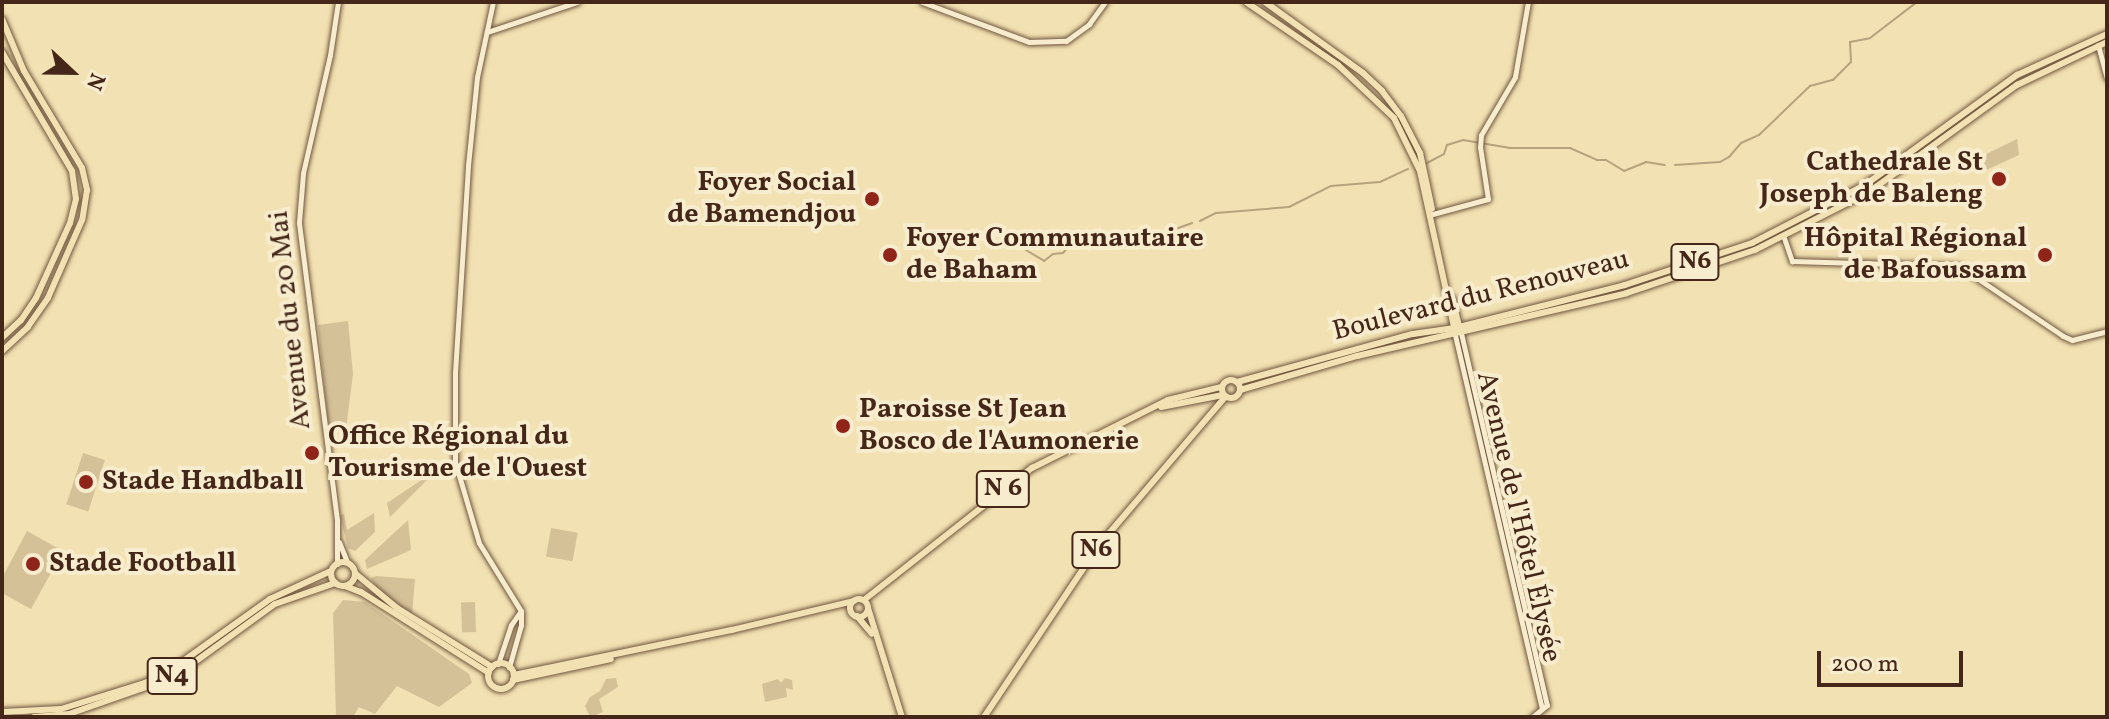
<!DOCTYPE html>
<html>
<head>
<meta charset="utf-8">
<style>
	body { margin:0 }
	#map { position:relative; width:2109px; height:719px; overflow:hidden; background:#f2e1b2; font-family:Vollkorn,serif }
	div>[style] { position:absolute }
	.green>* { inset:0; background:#d4c198; transform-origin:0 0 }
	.stream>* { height:2px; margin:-1px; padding:0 1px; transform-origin:1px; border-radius:1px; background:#b7a27e }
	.roads { filter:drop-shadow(0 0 2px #70563f) drop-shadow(0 0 2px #70563f) }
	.tertiary>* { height:5px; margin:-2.5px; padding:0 2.5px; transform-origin:2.5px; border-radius:2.5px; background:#f7eccd }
	.secondary>* { height:5px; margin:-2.5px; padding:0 2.5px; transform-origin:2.5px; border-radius:2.5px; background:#f7eccd }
	.primary>* { height:6px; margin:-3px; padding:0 3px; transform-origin:3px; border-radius:3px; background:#f2e1b2 }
	.trunk>* { height:6px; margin:-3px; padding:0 3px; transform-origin:3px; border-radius:3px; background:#f2e1b2 }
	.trunk>.ring { margin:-3px; padding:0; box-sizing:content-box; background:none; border:6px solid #f2e1b2; border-radius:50% }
	.dots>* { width:22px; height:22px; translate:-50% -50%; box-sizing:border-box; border:4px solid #f7eccd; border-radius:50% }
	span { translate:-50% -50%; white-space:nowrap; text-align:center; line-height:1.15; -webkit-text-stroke:8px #f7eccd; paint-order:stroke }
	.shield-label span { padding:2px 6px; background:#f7eccd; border:2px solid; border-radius:6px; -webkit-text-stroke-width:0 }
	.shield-label { font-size:26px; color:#442719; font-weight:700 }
	.poi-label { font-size:28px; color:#442719; font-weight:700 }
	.right { translate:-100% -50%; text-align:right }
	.left { translate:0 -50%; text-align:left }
	.street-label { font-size:28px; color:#442719 }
	.frame { position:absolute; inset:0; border:4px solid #442719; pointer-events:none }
	.north { position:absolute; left:32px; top:32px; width:80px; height:80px; -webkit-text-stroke:6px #f7eccd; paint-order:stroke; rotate:112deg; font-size:22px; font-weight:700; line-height:32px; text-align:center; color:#442719 }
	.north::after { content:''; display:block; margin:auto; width:28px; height:36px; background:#442719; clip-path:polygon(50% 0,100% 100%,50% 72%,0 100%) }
	.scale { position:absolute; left:1817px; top:651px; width:146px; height:36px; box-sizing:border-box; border:4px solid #442719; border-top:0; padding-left:10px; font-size:24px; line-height:28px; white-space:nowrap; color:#442719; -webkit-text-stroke:6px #f7eccd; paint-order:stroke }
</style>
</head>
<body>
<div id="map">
	<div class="green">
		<i style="clip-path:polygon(2017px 139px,2019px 155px,1982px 172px,1976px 159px)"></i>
		<i style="clip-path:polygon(348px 321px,353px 374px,346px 429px,335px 431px,336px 446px,331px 447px,329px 435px,333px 432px,329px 432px,318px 325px)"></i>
		<i style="left:83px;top:453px;width:23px;height:54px;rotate:18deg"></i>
		<i style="clip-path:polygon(435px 458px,440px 467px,390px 517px,387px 503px,426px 477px)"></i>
		<i style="clip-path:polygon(374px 513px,375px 532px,355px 551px,348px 548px,340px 515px,344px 514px,347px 530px)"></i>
		<i style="clip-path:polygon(408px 520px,411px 550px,367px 569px,365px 560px)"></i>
		<i style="left:551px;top:528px;width:27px;height:29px;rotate:10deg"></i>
		<i style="clip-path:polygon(27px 531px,63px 551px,31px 609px,2px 593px,2px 578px)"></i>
		<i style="clip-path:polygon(376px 576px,415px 579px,412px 615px,378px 590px,371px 578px)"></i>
		<i style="clip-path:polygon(343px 600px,365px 602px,469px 674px,472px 683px,439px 707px,397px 686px,375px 714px,359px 707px,353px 717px,336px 717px,333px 613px)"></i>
		<i style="left:475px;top:602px;width:30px;height:14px;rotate:88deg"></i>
		<i style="clip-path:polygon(616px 678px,618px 687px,599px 699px,603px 712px,590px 717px,585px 706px,590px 697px,600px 691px,606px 679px)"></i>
		<i style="clip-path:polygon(785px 678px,792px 680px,793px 690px,786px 688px,787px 697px,765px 702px,762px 684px,778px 679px,781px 683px)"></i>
	</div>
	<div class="stream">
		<i style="left:1427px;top:163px;width:19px;rotate:-28deg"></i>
		<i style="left:1444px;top:154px;width:9px;rotate:-72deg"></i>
		<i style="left:1447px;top:145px;width:17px;rotate:-17deg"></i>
		<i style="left:1463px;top:140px;width:48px;rotate:9.7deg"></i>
		<i style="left:1510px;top:148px;width:60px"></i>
		<i style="left:1570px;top:148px;width:30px;rotate:24deg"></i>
		<i style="left:1597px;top:160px;width:9px"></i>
		<i style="left:1606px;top:160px;width:21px;rotate:31deg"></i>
		<i style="left:1624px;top:171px;width:24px;rotate:-22deg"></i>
		<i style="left:1646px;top:162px;width:19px;rotate:9deg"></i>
		<i style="left:1675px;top:165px;width:45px;rotate:-3.8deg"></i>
		<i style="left:1720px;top:162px;width:10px;rotate:-29deg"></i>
		<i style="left:1729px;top:157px;width:18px;rotate:-49deg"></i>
		<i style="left:1741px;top:143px;width:20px;rotate:-24deg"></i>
		<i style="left:1759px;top:135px;width:71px;rotate:-43.9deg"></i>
		<i style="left:1810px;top:86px;width:24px;rotate:-15deg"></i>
		<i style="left:1833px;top:80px;width:25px;rotate:-45deg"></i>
		<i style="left:1851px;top:62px;width:20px;rotate:-93deg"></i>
		<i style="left:1850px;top:42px;width:20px;rotate:-11deg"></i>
		<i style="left:1870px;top:38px;width:59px;rotate:-37.5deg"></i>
		<i style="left:1200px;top:221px;width:18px;rotate:-27deg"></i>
		<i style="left:1216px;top:213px;width:73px;rotate:-4.7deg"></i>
		<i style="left:1289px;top:207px;width:47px;rotate:-26.6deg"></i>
		<i style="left:1331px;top:186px;width:49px;rotate:-4.7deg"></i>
		<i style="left:1380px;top:182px;width:31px;rotate:-25deg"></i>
		<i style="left:1017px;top:239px;width:9px;rotate:63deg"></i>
		<i style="left:1021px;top:247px;width:27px;rotate:31deg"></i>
		<i style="left:1044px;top:261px;width:11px;rotate:-38deg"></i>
		<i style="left:1053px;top:254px;width:10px;rotate:-6deg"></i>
		<i style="left:1063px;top:253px;width:17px;rotate:-50deg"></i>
		<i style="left:1074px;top:240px;width:20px;rotate:3deg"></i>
		<i style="left:1094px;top:241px;width:10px;rotate:-45deg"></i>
		<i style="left:1101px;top:234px;width:33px;rotate:20deg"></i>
		<i style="left:1132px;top:245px;width:64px;rotate:-20.1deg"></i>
	</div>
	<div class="roads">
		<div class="tertiary">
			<i style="left:493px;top:2px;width:77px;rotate:102deg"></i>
			<i style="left:477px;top:77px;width:89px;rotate:95.8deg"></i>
			<i style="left:468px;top:166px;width:208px;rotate:93.6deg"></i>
			<i style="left:455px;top:374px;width:88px;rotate:90deg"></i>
			<i style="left:455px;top:462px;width:84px;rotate:73.5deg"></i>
			<i style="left:479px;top:543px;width:80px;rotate:58.3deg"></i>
			<i style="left:521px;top:611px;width:14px;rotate:90deg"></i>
			<i style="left:521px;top:625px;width:44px;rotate:105.9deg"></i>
			<i style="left:922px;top:2px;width:114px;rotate:20.5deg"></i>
			<i style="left:1029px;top:42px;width:37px;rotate:-2deg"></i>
			<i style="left:1066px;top:41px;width:29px;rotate:-36deg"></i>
			<i style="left:1089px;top:24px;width:27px;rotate:-54deg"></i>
			<i style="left:487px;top:32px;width:95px;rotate:-18.4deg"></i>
			<i style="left:2098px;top:45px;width:34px;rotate:75deg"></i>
			<i style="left:1429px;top:215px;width:61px;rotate:-15.2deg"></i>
			<i style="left:1488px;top:199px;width:53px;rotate:-98.7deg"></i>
			<i style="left:1480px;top:147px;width:12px;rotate:-85deg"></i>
			<i style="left:1481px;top:135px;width:67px;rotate:-59.6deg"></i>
			<i style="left:1515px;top:77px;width:76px;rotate:-80.2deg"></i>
			<i style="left:1783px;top:235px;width:28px;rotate:71deg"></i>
			<i style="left:1792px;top:261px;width:167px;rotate:1.7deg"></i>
			<i style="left:1959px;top:266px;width:125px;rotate:33.9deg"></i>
			<i style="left:2063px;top:336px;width:10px;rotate:24deg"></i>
			<i style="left:2072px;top:340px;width:36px;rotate:-14deg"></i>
			<i style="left:1461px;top:333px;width:382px;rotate:77deg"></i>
			<i style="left:1547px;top:705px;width:19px;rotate:141deg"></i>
			<i style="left:1455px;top:335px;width:383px;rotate:76.9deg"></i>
			<i style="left:498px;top:664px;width:41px;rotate:-71.6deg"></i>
			<i style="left:511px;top:625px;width:16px;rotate:-55deg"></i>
		</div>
		<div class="secondary">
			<i style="left:339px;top:542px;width:22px;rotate:68deg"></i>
			<i style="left:337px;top:564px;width:44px;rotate:-90deg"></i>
			<i style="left:337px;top:520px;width:300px;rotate:-97.3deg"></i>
			<i style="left:299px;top:222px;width:49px;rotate:-85.3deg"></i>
			<i style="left:303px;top:173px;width:121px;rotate:-77.1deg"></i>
			<i style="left:330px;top:55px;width:54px;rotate:-81.4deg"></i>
		</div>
		<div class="primary">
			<i style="left:1246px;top:2px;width:112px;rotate:34.4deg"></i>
			<i style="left:1338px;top:65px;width:77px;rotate:43.4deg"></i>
			<i style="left:1394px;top:118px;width:59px;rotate:63.9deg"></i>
			<i style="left:1420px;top:171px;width:165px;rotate:77.7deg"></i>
			<i style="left:1265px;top:2px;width:121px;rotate:35.9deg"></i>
			<i style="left:1363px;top:73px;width:26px;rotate:43deg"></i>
			<i style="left:1382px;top:91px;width:31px;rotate:53deg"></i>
			<i style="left:1401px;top:116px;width:42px;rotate:62.8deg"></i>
			<i style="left:1420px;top:153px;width:57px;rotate:77.9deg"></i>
			<i style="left:2px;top:19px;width:56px;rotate:67.1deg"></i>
			<i style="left:24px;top:71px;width:113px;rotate:59.1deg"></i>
			<i style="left:82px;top:168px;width:23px;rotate:77deg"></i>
			<i style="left:87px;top:190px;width:30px;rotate:99deg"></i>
			<i style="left:82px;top:220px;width:85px;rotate:113.6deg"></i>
			<i style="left:48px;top:298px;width:35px;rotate:125deg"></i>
			<i style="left:28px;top:327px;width:35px;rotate:137deg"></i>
			<i style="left:2px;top:52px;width:138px;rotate:59.5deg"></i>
			<i style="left:72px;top:171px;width:28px;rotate:82deg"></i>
			<i style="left:76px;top:199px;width:25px;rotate:104deg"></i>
			<i style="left:70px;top:223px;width:82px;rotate:114.4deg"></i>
			<i style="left:36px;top:298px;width:27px;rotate:124deg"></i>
			<i style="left:21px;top:320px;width:26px;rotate:137deg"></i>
			<i style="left:1452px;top:298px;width:33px;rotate:76deg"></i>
		</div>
		<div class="trunk">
			<i class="ring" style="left:1222px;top:380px;width:12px;height:12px"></i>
			<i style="left:1237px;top:382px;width:182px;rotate:-15.3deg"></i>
			<i style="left:1413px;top:334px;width:42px;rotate:-8.1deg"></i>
			<i style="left:1455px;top:328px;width:175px;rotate:-14.2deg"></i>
			<i style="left:1625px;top:285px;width:134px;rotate:-18.3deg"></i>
			<i style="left:1752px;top:243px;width:127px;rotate:-27.2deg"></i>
			<i style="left:1865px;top:185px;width:188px;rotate:-35.9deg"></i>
			<i style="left:2017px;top:75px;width:99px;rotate:-24.5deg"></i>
			<i style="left:1240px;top:390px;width:122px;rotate:-16.2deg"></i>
			<i style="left:1357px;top:356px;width:277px;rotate:-13.1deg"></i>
			<i style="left:1627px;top:293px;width:135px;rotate:-18.6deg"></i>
			<i style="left:1755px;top:250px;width:128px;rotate:-27deg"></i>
			<i style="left:1869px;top:192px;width:183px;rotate:-35.9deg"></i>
			<i style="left:2017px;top:85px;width:100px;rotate:-25.5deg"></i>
			<i style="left:1161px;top:407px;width:63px;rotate:-11deg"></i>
			<i class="ring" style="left:331px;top:562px;width:18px;height:18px"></i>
			<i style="left:356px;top:574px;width:53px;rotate:39.7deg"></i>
			<i style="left:397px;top:608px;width:112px;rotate:31.8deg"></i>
			<i style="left:345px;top:586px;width:17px;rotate:21deg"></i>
			<i style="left:361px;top:592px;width:151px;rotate:32.3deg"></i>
			<i class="ring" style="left:850px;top:599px;width:12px;height:12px"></i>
			<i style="left:864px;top:600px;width:214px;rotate:-38.2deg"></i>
			<i style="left:1032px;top:468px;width:152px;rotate:-26.6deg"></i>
			<i style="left:1168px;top:400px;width:55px;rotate:-13.8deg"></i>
			<i style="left:868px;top:608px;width:114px;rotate:72.7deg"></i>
			<i style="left:857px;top:616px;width:23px;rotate:50deg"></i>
			<i class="ring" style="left:488px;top:663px;width:20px;height:20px"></i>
			<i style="left:514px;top:675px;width:223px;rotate:-11.7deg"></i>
			<i style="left:732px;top:630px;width:125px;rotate:-13.4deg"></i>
			<i style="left:513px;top:680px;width:100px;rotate:-12.1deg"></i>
			<i style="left:2px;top:712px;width:59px;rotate:-2.9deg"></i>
			<i style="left:61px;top:709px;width:88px;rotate:-17.2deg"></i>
			<i style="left:145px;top:683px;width:30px;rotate:-27deg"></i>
			<i style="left:172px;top:669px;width:120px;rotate:-35.5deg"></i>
			<i style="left:270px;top:599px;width:67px;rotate:-24.7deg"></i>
			<i style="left:34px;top:717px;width:35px;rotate:-5deg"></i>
			<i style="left:69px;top:714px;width:100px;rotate:-19.3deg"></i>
			<i style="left:163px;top:681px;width:34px;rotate:-30deg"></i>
			<i style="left:192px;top:664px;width:102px;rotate:-35.9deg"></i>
			<i style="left:275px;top:604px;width:64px;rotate:-19.3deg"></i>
			<i style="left:984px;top:717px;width:208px;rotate:-56.2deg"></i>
			<i style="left:1100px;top:544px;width:194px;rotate:-49.6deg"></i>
		</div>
	</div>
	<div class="dots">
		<i style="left:1999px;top:179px;background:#8f2418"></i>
		<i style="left:872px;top:199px;background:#8f2418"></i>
		<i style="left:890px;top:255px;background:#8f2418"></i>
		<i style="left:2045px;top:255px;background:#8f2418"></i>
		<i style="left:843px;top:426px;background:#8f2418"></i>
		<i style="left:312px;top:453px;background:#8f2418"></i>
		<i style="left:86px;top:482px;background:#8f2418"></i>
		<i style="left:33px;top:564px;background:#8f2418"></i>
	</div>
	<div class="shield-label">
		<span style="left:1695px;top:262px">N6</span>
		<span style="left:1003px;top:489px">N 6</span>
		<span style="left:1096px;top:550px">N6</span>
		<span style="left:172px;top:676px">N4</span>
	</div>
	<div class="poi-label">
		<span class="right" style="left:1983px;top:179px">Cathedrale St<br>Joseph de Baleng</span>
		<span class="right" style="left:856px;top:199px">Foyer Social<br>de Bamendjou</span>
		<span class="left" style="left:906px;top:255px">Foyer Communautaire<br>de Baham</span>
		<span class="right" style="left:2027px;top:255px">Hôpital Régional<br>de Bafoussam</span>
		<span class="left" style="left:859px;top:426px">Paroisse St Jean<br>Bosco de l'Aumonerie</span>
		<span class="left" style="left:328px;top:453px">Office Régional du<br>Tourisme de l'Ouest</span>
		<span class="left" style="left:102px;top:482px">Stade Handball</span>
		<span class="left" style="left:49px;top:564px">Stade Football</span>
	</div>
	<div class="street-label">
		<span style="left:1481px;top:296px;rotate:-14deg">Boulevard du Renouveau</span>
		<span style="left:291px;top:320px;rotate:-96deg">Avenue du 20 Mai</span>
		<span style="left:1518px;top:517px;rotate:77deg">Avenue de l'Hôtel Élysée</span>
	</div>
	<div class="frame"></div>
	<div class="north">N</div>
	<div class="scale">200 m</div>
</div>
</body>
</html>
